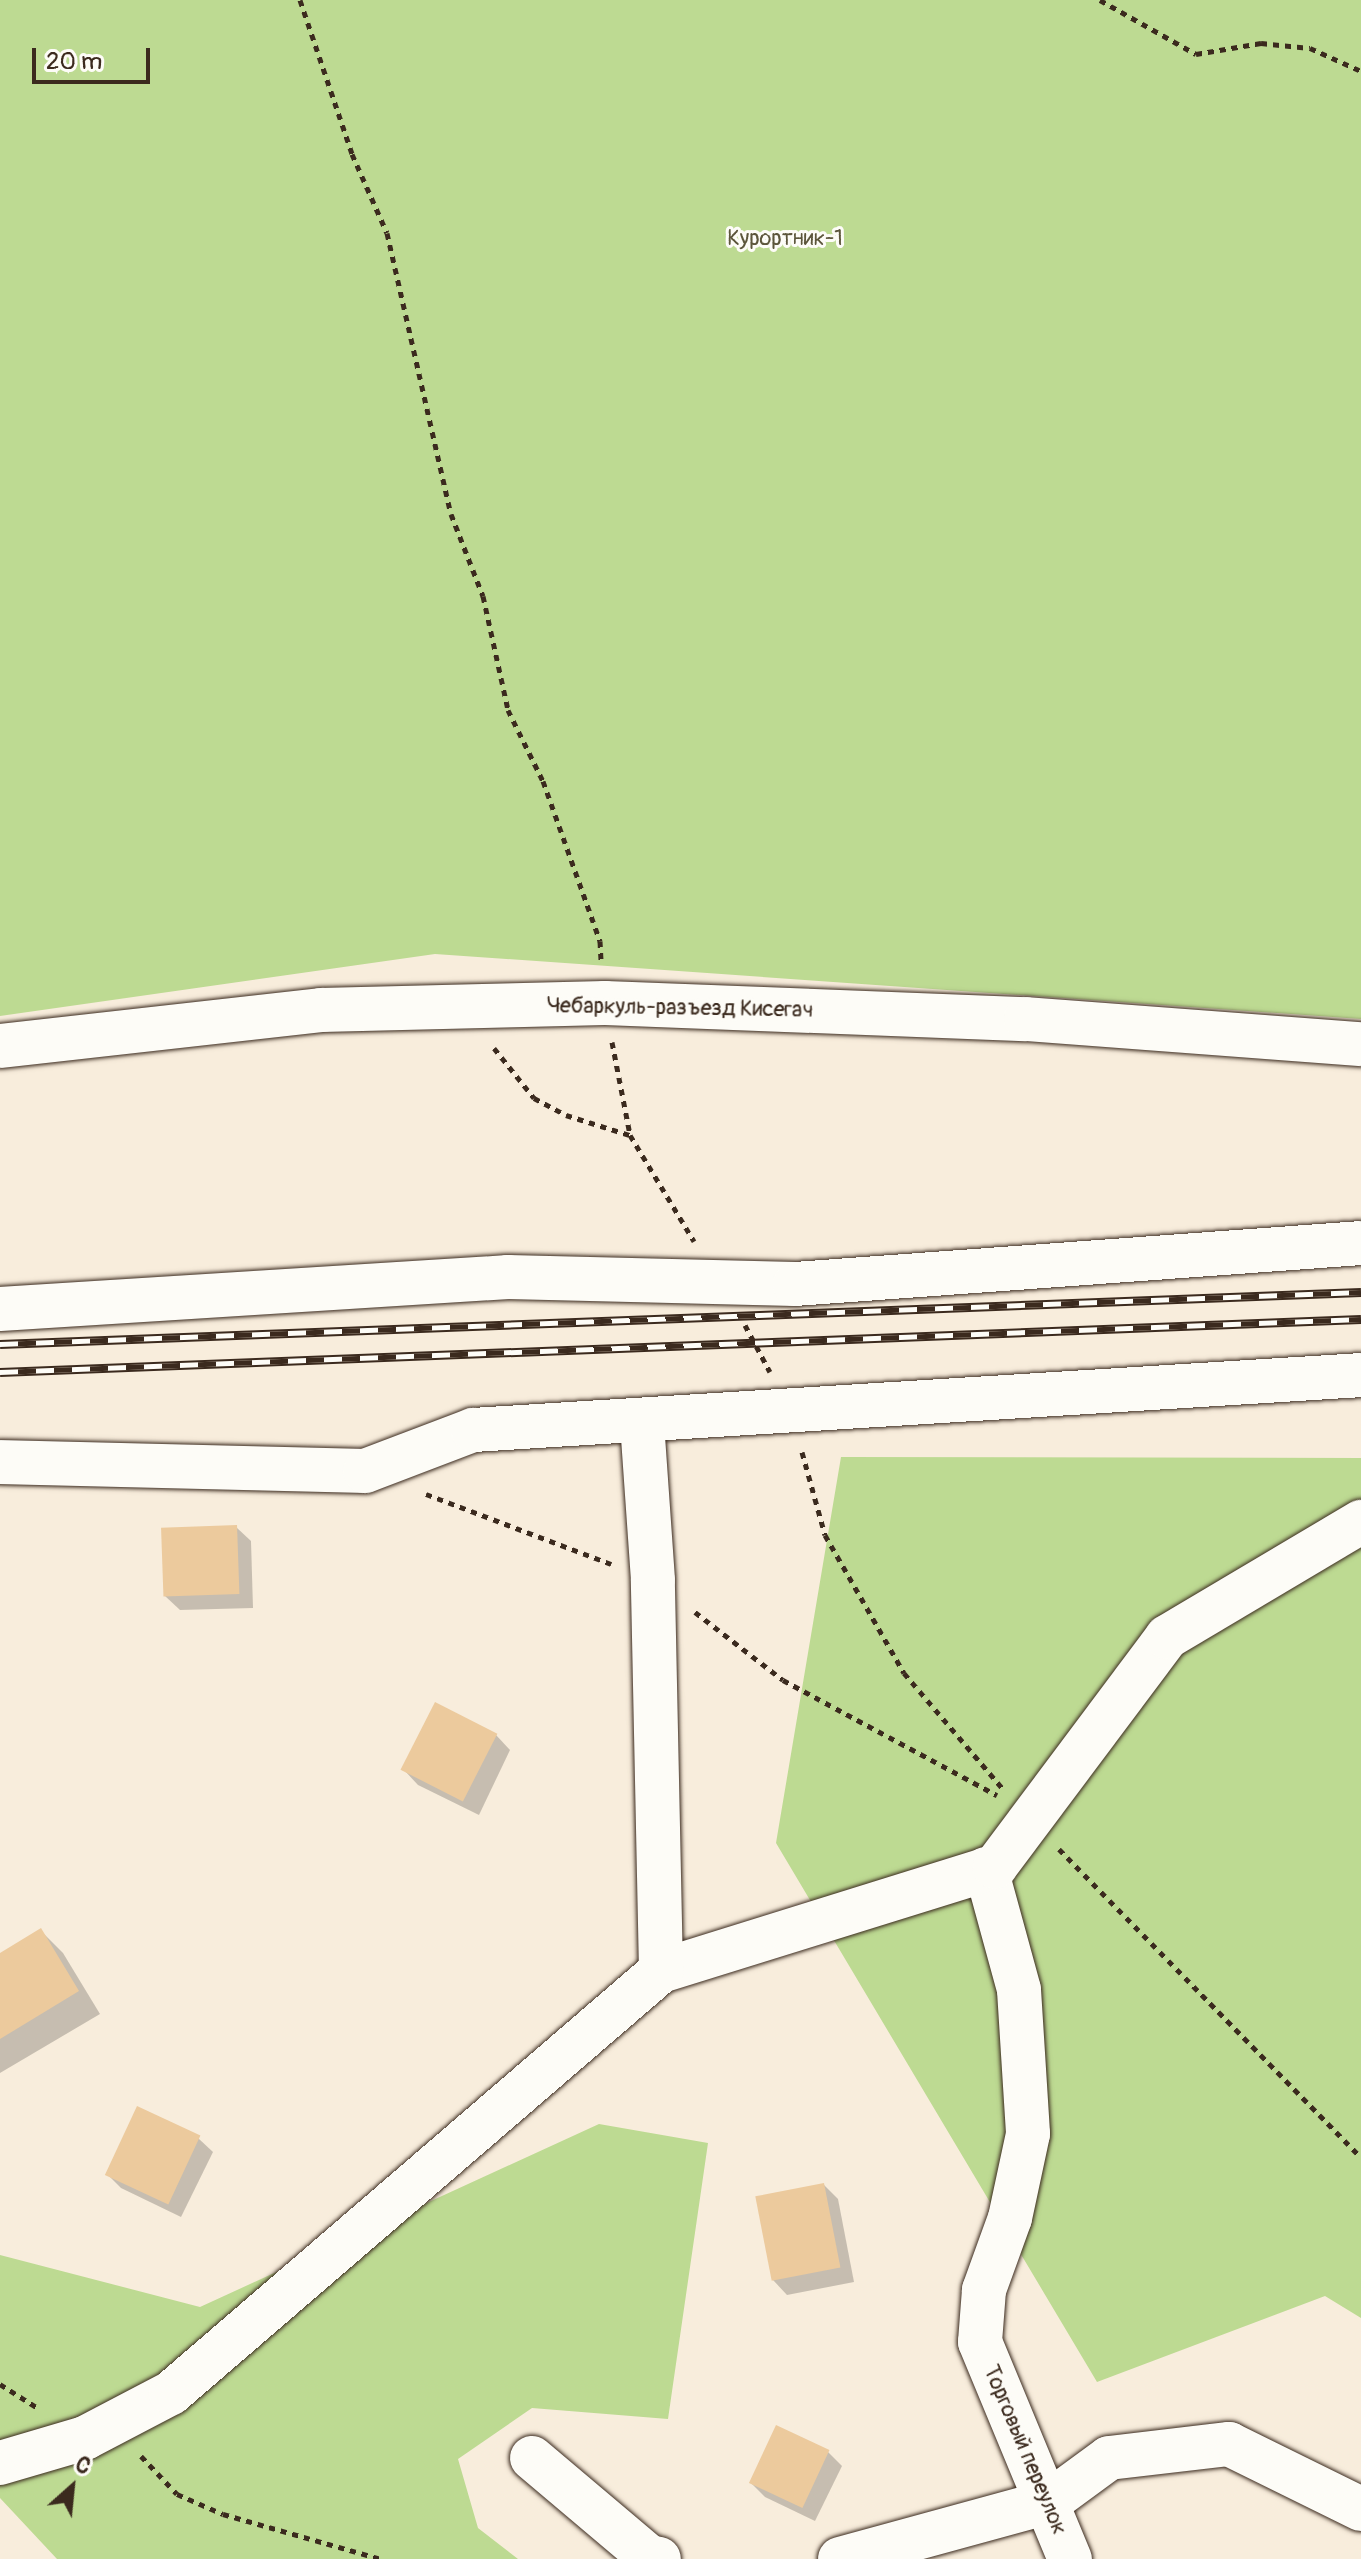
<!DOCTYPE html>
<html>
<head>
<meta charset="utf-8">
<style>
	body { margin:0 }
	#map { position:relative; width:1361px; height:2559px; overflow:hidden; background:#f8eddc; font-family:Pangolin,sans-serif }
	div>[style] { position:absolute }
	.green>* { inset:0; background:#bdda92 }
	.shadow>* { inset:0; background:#0003 }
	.building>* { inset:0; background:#ecca9d; transform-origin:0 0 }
	.path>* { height:5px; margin-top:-2.5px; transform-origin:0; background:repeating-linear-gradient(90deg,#3b2a1e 0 6px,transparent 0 12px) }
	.roads { filter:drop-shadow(0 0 2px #3b2a1e) drop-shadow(0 0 2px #3b2a1e) }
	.minor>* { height:44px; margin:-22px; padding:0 22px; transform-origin:22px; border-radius:22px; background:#fdfcf7 }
	.rail>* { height:9px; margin-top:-4.5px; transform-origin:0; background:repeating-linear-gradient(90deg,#fdfcf7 0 18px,#3b2a1e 0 36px); box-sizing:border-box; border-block:2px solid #3b2a1e }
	span { translate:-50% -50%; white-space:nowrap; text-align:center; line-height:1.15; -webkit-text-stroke:6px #fdfcf7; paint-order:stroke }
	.park-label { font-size:22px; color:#5c563b }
	.street-label { font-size:22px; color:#3b2a1e }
	.north { position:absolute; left:32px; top:2447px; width:80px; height:80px; -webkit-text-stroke:6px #fdfcf7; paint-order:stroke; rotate:27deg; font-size:22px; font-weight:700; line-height:32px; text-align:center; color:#3b2a1e }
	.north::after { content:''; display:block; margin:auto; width:28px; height:36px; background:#3b2a1e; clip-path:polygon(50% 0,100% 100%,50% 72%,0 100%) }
	.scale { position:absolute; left:32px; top:48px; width:118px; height:36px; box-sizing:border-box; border:4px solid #3b2a1e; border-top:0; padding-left:10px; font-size:24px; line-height:28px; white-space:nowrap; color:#3b2a1e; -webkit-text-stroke:6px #fdfcf7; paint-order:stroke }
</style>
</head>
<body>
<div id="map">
	<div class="green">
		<i style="clip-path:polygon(0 0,1361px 0,1361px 1019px,435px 954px,0 1016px)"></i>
		<i style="clip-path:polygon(841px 1457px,1361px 1458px,1361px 2318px,1325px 2296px,1097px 2382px,776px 1843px)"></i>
		<i style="clip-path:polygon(599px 2124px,708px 2143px,668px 2419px,532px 2408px,458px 2459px,478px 2528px,518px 2559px,57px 2559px,0 2498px,0 2255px,200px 2307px)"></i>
	</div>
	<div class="shadow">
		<i style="clip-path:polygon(236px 1527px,251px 1541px,253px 1608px,180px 1610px,165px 1596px)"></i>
		<i style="clip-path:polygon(496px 1735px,510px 1750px,479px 1815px,418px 1785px,404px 1770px)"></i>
		<i style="clip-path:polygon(41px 1931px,63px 1953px,100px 2014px,0 2073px,0 1956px)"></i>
		<i style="clip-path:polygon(198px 2138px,213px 2152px,181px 2217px,121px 2188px,106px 2173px)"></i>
		<i style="clip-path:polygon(824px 2185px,838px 2199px,854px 2282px,787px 2295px,773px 2280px)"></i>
		<i style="clip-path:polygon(828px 2452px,842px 2466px,815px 2521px,765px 2497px,750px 2482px)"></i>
	</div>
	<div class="building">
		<i style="left:237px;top:1525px;width:69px;height:76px;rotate:88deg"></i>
		<i style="left:435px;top:1702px;width:70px;height:76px;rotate:27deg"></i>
		<i style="clip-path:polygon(41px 1928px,79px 1991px,0 2039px,0 1953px)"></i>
		<i style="left:137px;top:2106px;width:70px;height:76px;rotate:25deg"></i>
		<i style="left:824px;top:2183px;width:86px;height:70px;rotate:79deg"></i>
		<i style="left:776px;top:2425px;width:59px;height:64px;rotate:25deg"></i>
	</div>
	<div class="path">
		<i style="left:300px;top:0;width:163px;rotate:71.3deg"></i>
		<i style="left:352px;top:154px;width:86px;rotate:66.1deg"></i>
		<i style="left:387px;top:233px;width:288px;rotate:77.2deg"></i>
		<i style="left:451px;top:514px;width:88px;rotate:68.7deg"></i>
		<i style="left:483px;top:596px;width:117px;rotate:77.6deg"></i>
		<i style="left:508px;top:710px;width:79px;rotate:63.8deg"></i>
		<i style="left:543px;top:781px;width:170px;rotate:70.4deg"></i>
		<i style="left:600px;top:941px;width:20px;rotate:87deg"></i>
		<i style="left:1100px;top:0;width:110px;rotate:29.4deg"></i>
		<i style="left:1196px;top:54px;width:66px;rotate:-9.6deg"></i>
		<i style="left:1261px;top:43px;width:49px;rotate:5.8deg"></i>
		<i style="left:1310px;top:48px;width:56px;rotate:24.3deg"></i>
		<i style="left:612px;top:1042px;width:95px;rotate:79deg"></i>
		<i style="left:630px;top:1135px;width:124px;rotate:58.9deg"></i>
		<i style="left:494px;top:1048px;width:64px;rotate:51.3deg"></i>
		<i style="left:534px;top:1098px;width:36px;rotate:28deg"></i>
		<i style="left:566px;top:1115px;width:67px;rotate:17.4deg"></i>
		<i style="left:745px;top:1325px;width:53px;rotate:62deg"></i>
		<i style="left:802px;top:1452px;width:86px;rotate:74.5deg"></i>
		<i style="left:825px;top:1535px;width:159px;rotate:60.2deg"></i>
		<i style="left:904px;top:1673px;width:153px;rotate:49.5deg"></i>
		<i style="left:426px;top:1494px;width:198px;rotate:20.7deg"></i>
		<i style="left:695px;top:1612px;width:111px;rotate:37.7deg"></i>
		<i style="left:783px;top:1680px;width:243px;rotate:28.3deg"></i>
		<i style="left:1059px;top:1849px;width:431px;rotate:45.6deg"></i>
		<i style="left:0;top:2384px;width:45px;rotate:32.3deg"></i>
		<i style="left:141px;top:2456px;width:52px;rotate:46.5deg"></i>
		<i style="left:177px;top:2494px;width:50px;rotate:23.5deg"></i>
		<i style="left:223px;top:2514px;width:164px;rotate:15.9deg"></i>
	</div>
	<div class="roads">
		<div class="minor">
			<i style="left:0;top:1046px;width:323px;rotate:-6.4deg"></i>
			<i style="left:321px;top:1010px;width:284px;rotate:-1.4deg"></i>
			<i style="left:605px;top:1003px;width:421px;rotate:2.2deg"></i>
			<i style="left:1026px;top:1019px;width:336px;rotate:4.3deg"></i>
			<i style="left:0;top:1309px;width:509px;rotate:-3.6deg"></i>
			<i style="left:508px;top:1277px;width:287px;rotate:1.4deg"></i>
			<i style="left:795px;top:1284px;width:567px;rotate:-4.14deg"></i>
			<i style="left:0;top:1462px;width:365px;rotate:1.4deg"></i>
			<i style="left:365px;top:1471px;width:116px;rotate:-20.8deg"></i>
			<i style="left:473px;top:1430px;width:890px;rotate:-3.54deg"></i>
			<i style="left:986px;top:1869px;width:125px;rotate:74.7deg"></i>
			<i style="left:1019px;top:1990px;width:144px;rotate:86.4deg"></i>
			<i style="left:1028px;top:2134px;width:86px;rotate:102.1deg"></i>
			<i style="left:1010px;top:2218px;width:77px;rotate:109.9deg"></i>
			<i style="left:984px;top:2290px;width:52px;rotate:94.4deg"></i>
			<i style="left:980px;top:2342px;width:235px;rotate:67.5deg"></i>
			<i style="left:661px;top:1971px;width:350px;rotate:-17.3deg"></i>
			<i style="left:995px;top:1867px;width:287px;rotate:-53.2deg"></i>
			<i style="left:1167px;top:1637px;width:226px;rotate:-30.7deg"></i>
			<i style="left:532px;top:2458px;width:153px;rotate:40.2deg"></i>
			<i style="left:649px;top:2557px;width:10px;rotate:11deg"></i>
			<i style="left:0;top:2463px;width:89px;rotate:-16.4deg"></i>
			<i style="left:85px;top:2438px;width:97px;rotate:-27.6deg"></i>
			<i style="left:171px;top:2393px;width:647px;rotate:-40.74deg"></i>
			<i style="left:661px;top:1971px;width:391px;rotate:-91.2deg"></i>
			<i style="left:653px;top:1580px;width:157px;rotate:-94deg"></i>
			<i style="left:840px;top:2559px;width:217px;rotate:-15.3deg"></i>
			<i style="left:1049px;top:2502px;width:74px;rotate:-36.3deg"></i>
			<i style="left:1109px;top:2458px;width:121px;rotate:-6.7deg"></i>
			<i style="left:1229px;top:2444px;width:147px;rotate:26.2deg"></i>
		</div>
	</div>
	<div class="rail">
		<i style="left:0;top:1344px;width:1362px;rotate:-2.19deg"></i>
		<i style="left:0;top:1372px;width:1362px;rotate:-2.23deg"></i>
	</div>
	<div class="park-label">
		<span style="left:785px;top:239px">Курортник-1</span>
	</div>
	<div class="street-label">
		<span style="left:680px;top:1008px;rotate:1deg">Чебаркуль-разъезд Кисегач</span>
		<span style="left:1025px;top:2450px;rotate:67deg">Торговый переулок</span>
	</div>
	<div class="north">С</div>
	<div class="scale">20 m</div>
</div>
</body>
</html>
